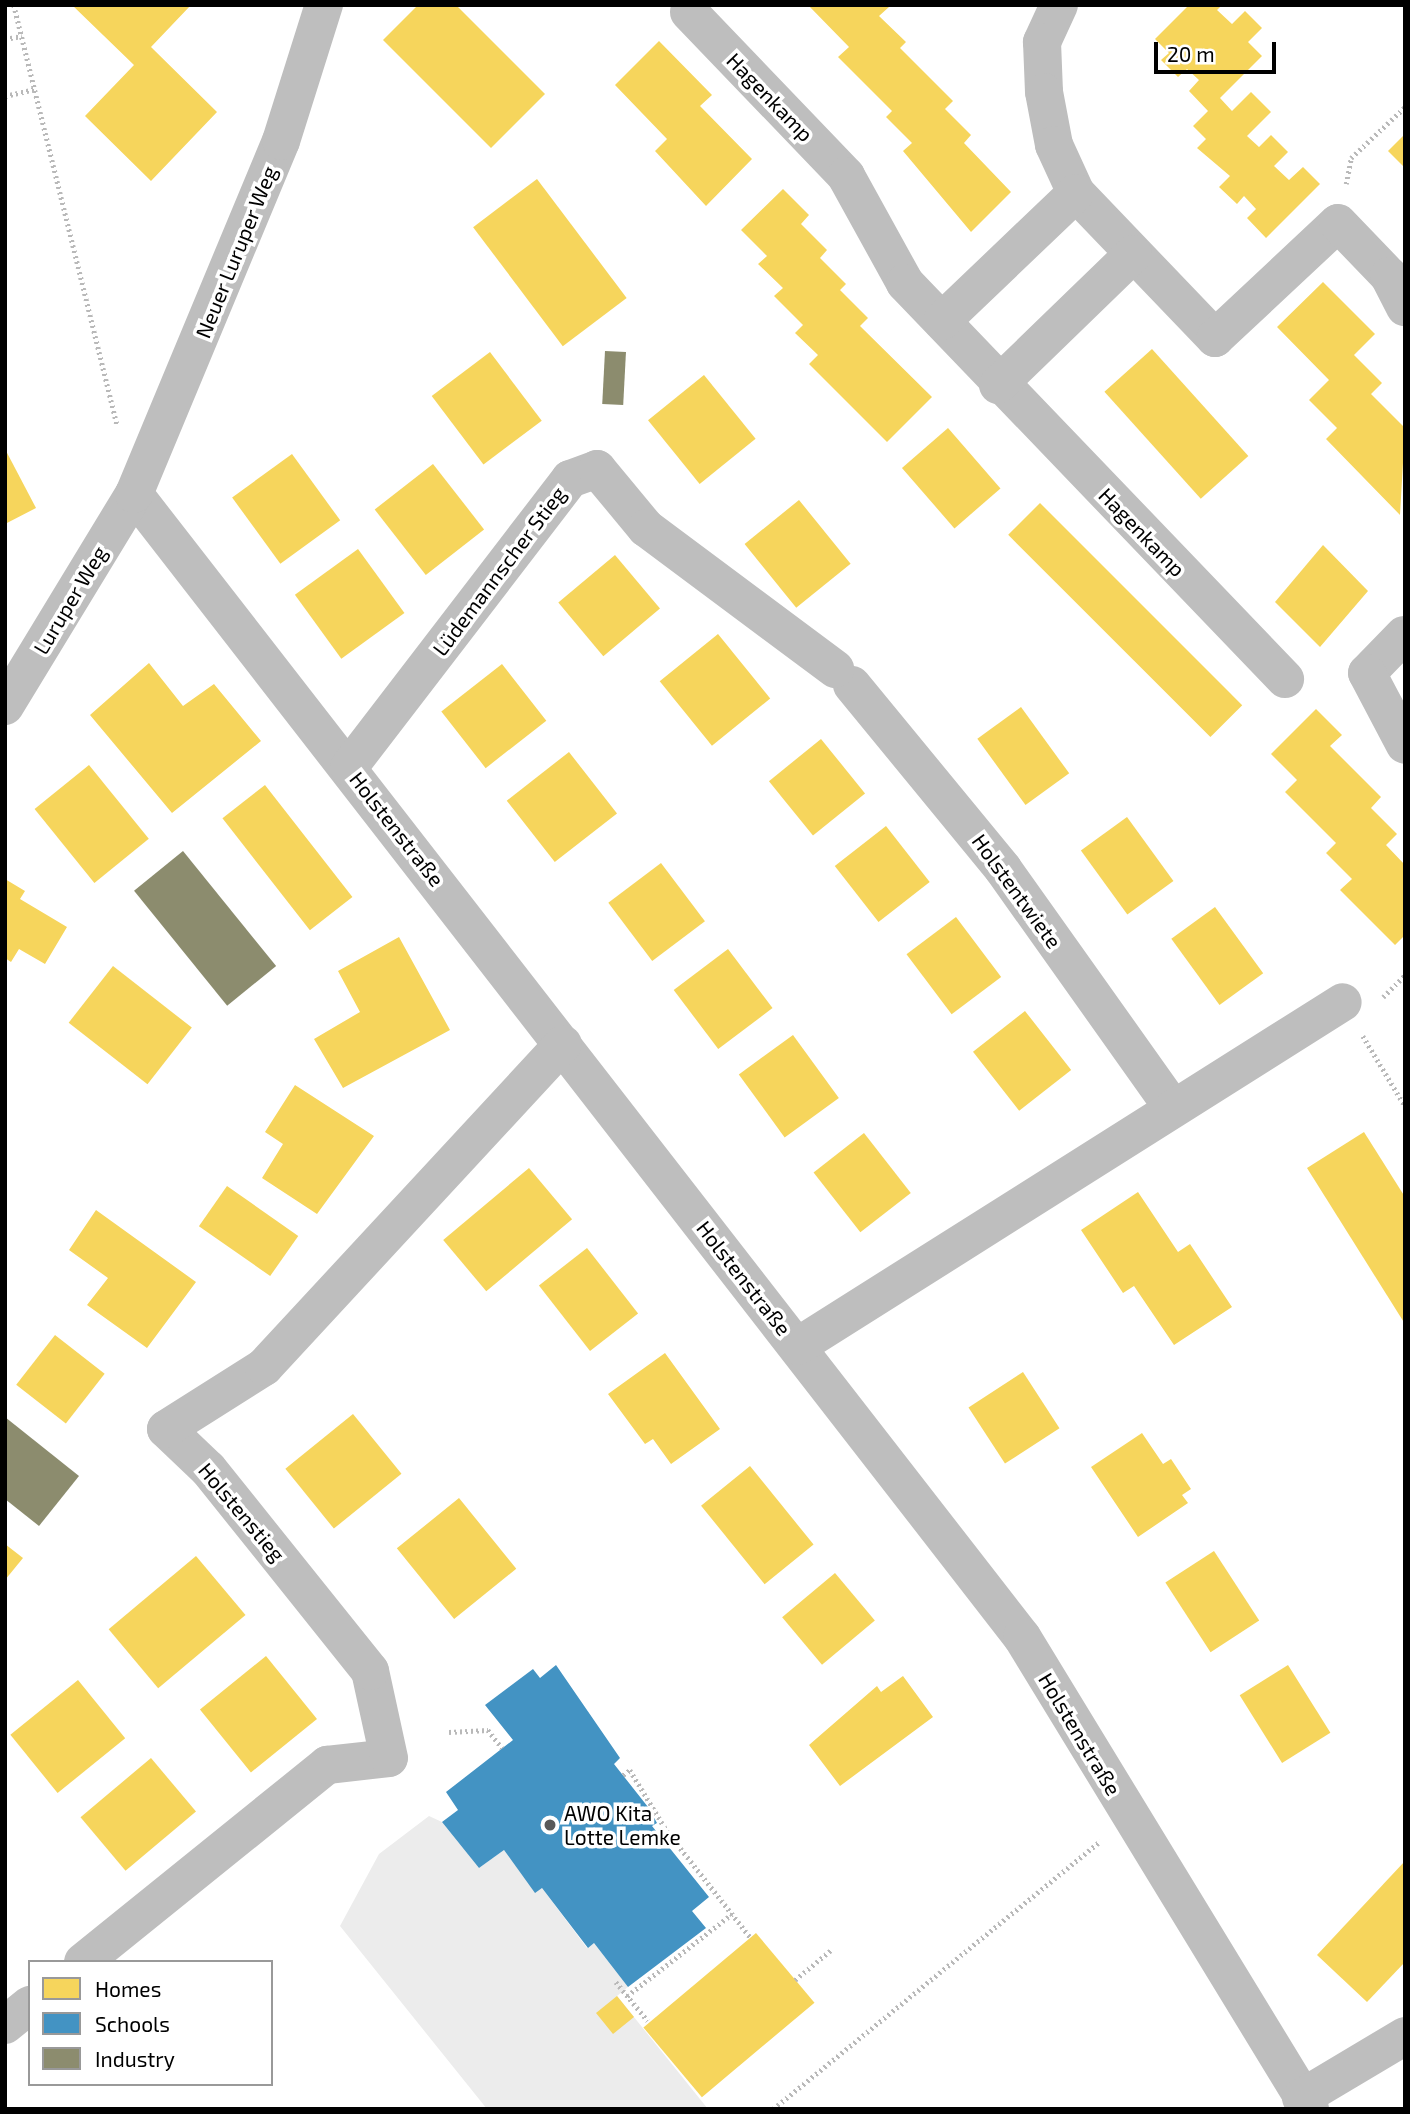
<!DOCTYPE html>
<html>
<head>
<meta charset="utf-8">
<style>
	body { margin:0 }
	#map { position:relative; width:1410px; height:2114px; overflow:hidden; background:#fff; font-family:"Exo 2",sans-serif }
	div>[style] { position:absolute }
	.green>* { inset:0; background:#ececec }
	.homes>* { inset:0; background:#f6d55c; transform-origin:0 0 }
	.schools>* { inset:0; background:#4393c3 }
	.industry>* { inset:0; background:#8c8c6e; transform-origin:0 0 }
	.path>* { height:4.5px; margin-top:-2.25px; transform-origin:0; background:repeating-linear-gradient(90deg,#b9b9b9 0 2px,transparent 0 5.5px) }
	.minor>* { height:38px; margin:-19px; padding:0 19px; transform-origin:19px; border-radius:19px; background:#bebebe }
	.dots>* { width:19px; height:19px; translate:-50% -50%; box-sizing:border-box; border:4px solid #fff; border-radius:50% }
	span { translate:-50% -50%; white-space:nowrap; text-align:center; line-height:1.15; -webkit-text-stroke:7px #fff; paint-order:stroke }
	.street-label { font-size:21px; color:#000 }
	.poi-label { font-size:21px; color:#000 }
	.left { translate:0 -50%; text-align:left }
	.frame { position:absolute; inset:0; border:7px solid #000; pointer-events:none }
	.legend { position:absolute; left:28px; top:1960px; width:245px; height:126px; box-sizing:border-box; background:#fff; border:2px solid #999; margin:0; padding:9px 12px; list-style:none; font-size:21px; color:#000 }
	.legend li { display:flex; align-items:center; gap:14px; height:35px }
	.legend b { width:35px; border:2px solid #999 }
	.scale { position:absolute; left:1154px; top:42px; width:122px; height:32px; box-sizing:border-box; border:4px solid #000; border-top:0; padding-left:9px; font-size:21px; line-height:24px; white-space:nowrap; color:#000; -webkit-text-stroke:5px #fff; paint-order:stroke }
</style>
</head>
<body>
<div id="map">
	<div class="green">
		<i style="clip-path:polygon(429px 1816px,442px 1822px,479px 1868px,504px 1850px,535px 1892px,542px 1888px,587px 1948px,594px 1943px,628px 1987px,617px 1996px,708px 2109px,487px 2109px,340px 1926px,379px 1854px)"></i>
	</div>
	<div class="homes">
		<i style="clip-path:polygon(72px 5px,191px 5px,151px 47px,217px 112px,151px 181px,85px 116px,134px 65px)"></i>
		<i style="clip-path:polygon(418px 5px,456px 5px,545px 94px,491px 148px,383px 40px)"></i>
		<i style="clip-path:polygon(808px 5px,889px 7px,879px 16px,906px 42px,900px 48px,953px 101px,945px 109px,971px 135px,964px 143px,1011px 192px,971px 232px,903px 151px,912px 143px,886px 117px,892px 111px,838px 57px,849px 47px)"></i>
		<i style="clip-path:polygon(1189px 5px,1222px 5px,1217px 10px,1232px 24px,1245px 11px,1262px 28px,1248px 42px,1262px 56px,1220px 98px,1232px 111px,1251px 92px,1271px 112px,1247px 136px,1259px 147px,1271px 135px,1288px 152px,1274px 166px,1289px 180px,1303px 167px,1320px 184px,1266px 238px,1247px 218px,1256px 209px,1244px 196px,1237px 204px,1219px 187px,1230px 176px,1197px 148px,1206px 139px,1193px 126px,1208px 111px,1189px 91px,1199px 80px,1187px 69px,1178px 77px,1161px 60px,1169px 53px,1155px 39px)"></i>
		<i style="clip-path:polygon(659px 41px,712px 95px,700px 106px,752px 159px,706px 206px,655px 151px,667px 139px,615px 85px)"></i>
		<i style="clip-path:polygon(1405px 134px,1405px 168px,1388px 151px)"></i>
		<i style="left:537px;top:179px;width:149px;height:80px;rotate:53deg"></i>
		<i style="clip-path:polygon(783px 189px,809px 215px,801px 224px,827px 250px,820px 258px,846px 284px,840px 290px,868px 318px,860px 326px,932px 397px,887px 442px,809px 364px,818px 355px,795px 333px,803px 325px,774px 296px,783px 288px,758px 264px,767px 256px,741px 230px)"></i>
		<i style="clip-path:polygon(1323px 282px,1375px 334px,1354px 355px,1382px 383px,1371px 394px,1405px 428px,1400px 515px,1326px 439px,1337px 428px,1309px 400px,1329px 380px,1277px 327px)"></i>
		<i style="left:1152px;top:349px;width:144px;height:64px;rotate:48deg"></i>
		<i style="left:490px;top:352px;width:86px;height:73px;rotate:53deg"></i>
		<i style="left:704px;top:375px;width:82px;height:72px;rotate:51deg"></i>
		<i style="left:948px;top:428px;width:80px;height:61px;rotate:49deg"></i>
		<i style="clip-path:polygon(5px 449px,36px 508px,5px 524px)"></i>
		<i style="left:292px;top:454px;width:82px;height:74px;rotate:54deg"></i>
		<i style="left:433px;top:464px;width:83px;height:74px;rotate:52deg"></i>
		<i style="left:799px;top:500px;width:82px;height:70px;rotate:51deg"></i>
		<i style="left:1040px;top:503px;width:286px;height:45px;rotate:45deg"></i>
		<i style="clip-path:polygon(1323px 545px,1368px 591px,1320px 647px,1275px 602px)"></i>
		<i style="left:358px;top:549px;width:79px;height:78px;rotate:54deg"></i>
		<i style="left:615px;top:555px;width:70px;height:74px;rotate:50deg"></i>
		<i style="left:718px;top:634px;width:83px;height:75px;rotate:51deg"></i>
		<i style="clip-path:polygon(149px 663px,183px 706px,214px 684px,261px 741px,172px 813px,90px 715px)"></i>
		<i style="left:502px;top:664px;width:72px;height:77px;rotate:52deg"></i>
		<i style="left:1021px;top:707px;width:82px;height:54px;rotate:54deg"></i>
		<i style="clip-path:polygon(1316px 709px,1342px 735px,1330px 746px,1381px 797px,1371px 808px,1397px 834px,1386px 845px,1405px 865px,1405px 935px,1395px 945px,1340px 890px,1352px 879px,1326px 853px,1336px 843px,1285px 792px,1297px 780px,1271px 754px)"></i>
		<i style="left:821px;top:739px;width:70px;height:67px;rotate:51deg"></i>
		<i style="left:569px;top:752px;width:78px;height:79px;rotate:52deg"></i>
		<i style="left:89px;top:765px;width:95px;height:70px;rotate:51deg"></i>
		<i style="left:265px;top:785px;width:142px;height:54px;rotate:52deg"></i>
		<i style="left:1127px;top:817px;width:79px;height:57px;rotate:54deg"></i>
		<i style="left:886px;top:826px;width:71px;height:65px;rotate:52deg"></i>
		<i style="left:661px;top:863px;width:73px;height:66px;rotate:53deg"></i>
		<i style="clip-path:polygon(5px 879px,25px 891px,20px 899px,67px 927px,45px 964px,19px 949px,11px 962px,5px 958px)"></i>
		<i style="left:1215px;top:907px;width:82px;height:54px;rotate:54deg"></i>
		<i style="left:956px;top:917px;width:75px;height:62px;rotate:53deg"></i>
		<i style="clip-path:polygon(399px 937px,450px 1030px,343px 1088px,314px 1039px,360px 1012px,338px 971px)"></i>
		<i style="left:728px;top:949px;width:74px;height:68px;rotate:53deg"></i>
		<i style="left:113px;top:966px;width:100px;height:72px;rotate:38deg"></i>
		<i style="left:1025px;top:1011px;width:75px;height:66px;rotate:52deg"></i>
		<i style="left:793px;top:1035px;width:78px;height:67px;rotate:54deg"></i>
		<i style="clip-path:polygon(295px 1085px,374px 1136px,317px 1214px,262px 1178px,283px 1144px,265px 1132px)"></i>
		<i style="clip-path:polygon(1364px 1132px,1405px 1197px,1405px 1324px,1307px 1168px)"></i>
		<i style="left:864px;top:1133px;width:76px;height:64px;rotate:52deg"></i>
		<i style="left:529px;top:1168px;width:67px;height:112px;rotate:50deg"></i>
		<i style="left:227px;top:1186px;width:87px;height:49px;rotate:35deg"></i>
		<i style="clip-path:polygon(1138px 1192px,1178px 1252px,1190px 1244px,1232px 1307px,1174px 1345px,1134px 1286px,1123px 1293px,1081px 1230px)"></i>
		<i style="clip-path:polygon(96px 1210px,196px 1282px,147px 1348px,87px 1305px,108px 1278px,69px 1250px)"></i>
		<i style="left:587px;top:1248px;width:83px;height:61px;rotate:52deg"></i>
		<i style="left:55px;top:1335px;width:63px;height:63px;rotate:38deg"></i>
		<i style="clip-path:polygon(665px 1353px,720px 1429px,671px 1464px,653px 1439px,645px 1444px,608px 1394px)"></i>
		<i style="left:1023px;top:1372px;width:67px;height:65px;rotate:57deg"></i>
		<i style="left:353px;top:1414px;width:77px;height:87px;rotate:51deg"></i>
		<i style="clip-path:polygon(1142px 1433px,1163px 1464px,1171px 1459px,1191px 1489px,1182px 1495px,1188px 1503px,1138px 1537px,1091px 1467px)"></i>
		<i style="left:750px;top:1466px;width:101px;height:63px;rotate:51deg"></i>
		<i style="left:459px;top:1498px;width:91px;height:80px;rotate:51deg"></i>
		<i style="clip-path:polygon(5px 1544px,23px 1558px,5px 1580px)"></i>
		<i style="left:1214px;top:1551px;width:83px;height:58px;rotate:57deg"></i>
		<i style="left:196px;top:1556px;width:77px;height:114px;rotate:50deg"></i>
		<i style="left:835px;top:1573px;width:62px;height:69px;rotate:50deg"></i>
		<i style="left:266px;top:1656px;width:81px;height:85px;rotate:51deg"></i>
		<i style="left:1288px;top:1665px;width:80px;height:57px;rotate:58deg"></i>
		<i style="clip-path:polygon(903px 1676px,933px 1717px,840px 1786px,809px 1745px,877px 1686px,881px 1692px)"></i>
		<i style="left:78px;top:1680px;width:75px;height:87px;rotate:51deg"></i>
		<i style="left:151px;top:1758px;width:70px;height:92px;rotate:50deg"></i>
		<i style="clip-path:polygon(1405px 1861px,1405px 1962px,1367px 2002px,1317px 1955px)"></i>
		<i style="left:756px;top:1933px;width:91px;height:147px;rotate:50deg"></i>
		<i style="left:617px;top:1996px;width:27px;height:27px;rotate:51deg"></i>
	</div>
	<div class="schools">
		<i style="clip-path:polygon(556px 1665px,620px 1758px,614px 1764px,648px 1807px,657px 1823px,652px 1826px,709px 1897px,692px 1911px,706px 1928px,628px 1987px,594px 1943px,588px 1948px,542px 1888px,535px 1893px,504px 1850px,479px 1868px,442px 1822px,458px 1810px,446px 1792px,513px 1740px,485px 1705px,533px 1669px,540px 1678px)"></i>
	</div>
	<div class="industry">
		<i style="left:605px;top:351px;width:21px;height:53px;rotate:3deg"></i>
		<i style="left:183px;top:851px;width:148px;height:63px;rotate:51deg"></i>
		<i style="clip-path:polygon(5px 1417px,79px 1476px,39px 1526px,5px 1499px)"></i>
	</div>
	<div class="path">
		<i style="left:14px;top:5px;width:432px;rotate:76.2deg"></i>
		<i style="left:5px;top:39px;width:17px;rotate:-10deg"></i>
		<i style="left:5px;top:96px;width:31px;rotate:-13deg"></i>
		<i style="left:1346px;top:184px;width:26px;rotate:-79deg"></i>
		<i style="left:1351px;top:158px;width:74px;rotate:-43.4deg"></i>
		<i style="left:1383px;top:997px;width:31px;rotate:-45deg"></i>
		<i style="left:1363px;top:1036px;width:82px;rotate:59deg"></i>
		<i style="left:449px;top:1732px;width:39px;rotate:-3deg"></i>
		<i style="left:488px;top:1730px;width:23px;rotate:52deg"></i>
		<i style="left:623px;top:1775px;width:9px;rotate:-36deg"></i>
		<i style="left:630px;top:1770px;width:71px;rotate:58.8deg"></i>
		<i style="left:667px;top:1831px;width:135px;rotate:51.9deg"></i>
		<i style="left:795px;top:1980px;width:47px;rotate:-39.8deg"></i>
		<i style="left:616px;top:1982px;width:50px;rotate:50.6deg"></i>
		<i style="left:627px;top:1996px;width:133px;rotate:-38deg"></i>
		<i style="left:773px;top:2109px;width:423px;rotate:-39.3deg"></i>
	</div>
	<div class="minor">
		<i style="left:1059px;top:5px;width:41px;rotate:114.7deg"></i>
		<i style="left:1042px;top:42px;width:50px;rotate:87.7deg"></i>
		<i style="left:1044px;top:92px;width:54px;rotate:79.3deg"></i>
		<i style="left:1054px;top:145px;width:53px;rotate:65.4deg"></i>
		<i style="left:1076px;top:193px;width:201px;rotate:46.2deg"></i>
		<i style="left:1215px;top:338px;width:168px;rotate:-43.1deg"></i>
		<i style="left:1338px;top:223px;width:74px;rotate:46.1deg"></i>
		<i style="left:1389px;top:276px;width:35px;rotate:63deg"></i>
		<i style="left:689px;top:12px;width:227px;rotate:46.2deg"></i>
		<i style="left:846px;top:176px;width:122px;rotate:61.1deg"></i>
		<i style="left:905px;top:283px;width:549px;rotate:46.18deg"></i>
		<i style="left:942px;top:321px;width:185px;rotate:-43.7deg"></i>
		<i style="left:998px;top:385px;width:188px;rotate:-44.1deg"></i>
		<i style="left:134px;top:494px;width:1447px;rotate:52.16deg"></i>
		<i style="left:1022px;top:1637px;width:553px;rotate:58.61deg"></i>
		<i style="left:1404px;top:635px;width:53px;rotate:134.2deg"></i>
		<i style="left:1367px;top:673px;width:81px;rotate:62.2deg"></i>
		<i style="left:852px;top:685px;width:238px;rotate:50.6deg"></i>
		<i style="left:1003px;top:869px;width:290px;rotate:54.6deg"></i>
		<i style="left:5px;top:706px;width:248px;rotate:-58.7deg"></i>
		<i style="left:134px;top:494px;width:382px;rotate:-67.4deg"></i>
		<i style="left:281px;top:141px;width:143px;rotate:-72.5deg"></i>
		<i style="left:349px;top:767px;width:363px;rotate:-52.5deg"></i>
		<i style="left:570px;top:479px;width:29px;rotate:-20deg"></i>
		<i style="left:597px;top:469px;width:77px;rotate:50.3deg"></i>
		<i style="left:646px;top:528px;width:236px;rotate:36.7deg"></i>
		<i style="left:798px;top:1346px;width:644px;rotate:-32.26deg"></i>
		<i style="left:83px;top:1962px;width:314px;rotate:-38.9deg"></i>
		<i style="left:327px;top:1765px;width:62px;rotate:-6.4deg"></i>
		<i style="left:389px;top:1758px;width:89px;rotate:-102.3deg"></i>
		<i style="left:370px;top:1671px;width:259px;rotate:-128.7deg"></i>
		<i style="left:208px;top:1469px;width:58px;rotate:-136.4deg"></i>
		<i style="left:166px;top:1429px;width:116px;rotate:-32.3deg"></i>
		<i style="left:264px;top:1367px;width:440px;rotate:-47.2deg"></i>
		<i style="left:5px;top:2025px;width:32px;rotate:-39deg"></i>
		<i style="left:1301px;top:2098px;width:121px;rotate:-30.8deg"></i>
	</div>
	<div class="dots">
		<i style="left:550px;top:1825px;background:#595959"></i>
	</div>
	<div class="street-label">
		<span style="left:770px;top:97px;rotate:46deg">Hagenkamp</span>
		<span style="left:236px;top:252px;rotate:-68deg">Neuer Luruper Weg</span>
		<span style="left:1142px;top:532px;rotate:46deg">Hagenkamp</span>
		<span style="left:499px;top:571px;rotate:-53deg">Lüdemannscher Stieg</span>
		<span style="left:70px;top:600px;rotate:-59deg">Luruper Weg</span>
		<span style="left:397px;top:829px;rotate:52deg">Holstenstraße</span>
		<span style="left:1017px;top:891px;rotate:54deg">Holstentwiete</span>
		<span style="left:744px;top:1278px;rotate:52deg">Holstenstraße</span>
		<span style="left:242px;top:1512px;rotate:50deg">Holstenstieg</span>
		<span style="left:1080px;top:1734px;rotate:59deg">Holstenstraße</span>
	</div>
	<div class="poi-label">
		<span class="left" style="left:564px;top:1825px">AWO Kita<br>Lotte Lemke</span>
	</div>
	<div class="frame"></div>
	<ul class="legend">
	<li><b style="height:19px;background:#f6d55c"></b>Homes</li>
	<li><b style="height:19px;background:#4393c3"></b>Schools</li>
	<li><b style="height:19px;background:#8c8c6e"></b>Industry</li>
	</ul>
	<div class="scale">20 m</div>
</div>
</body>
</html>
